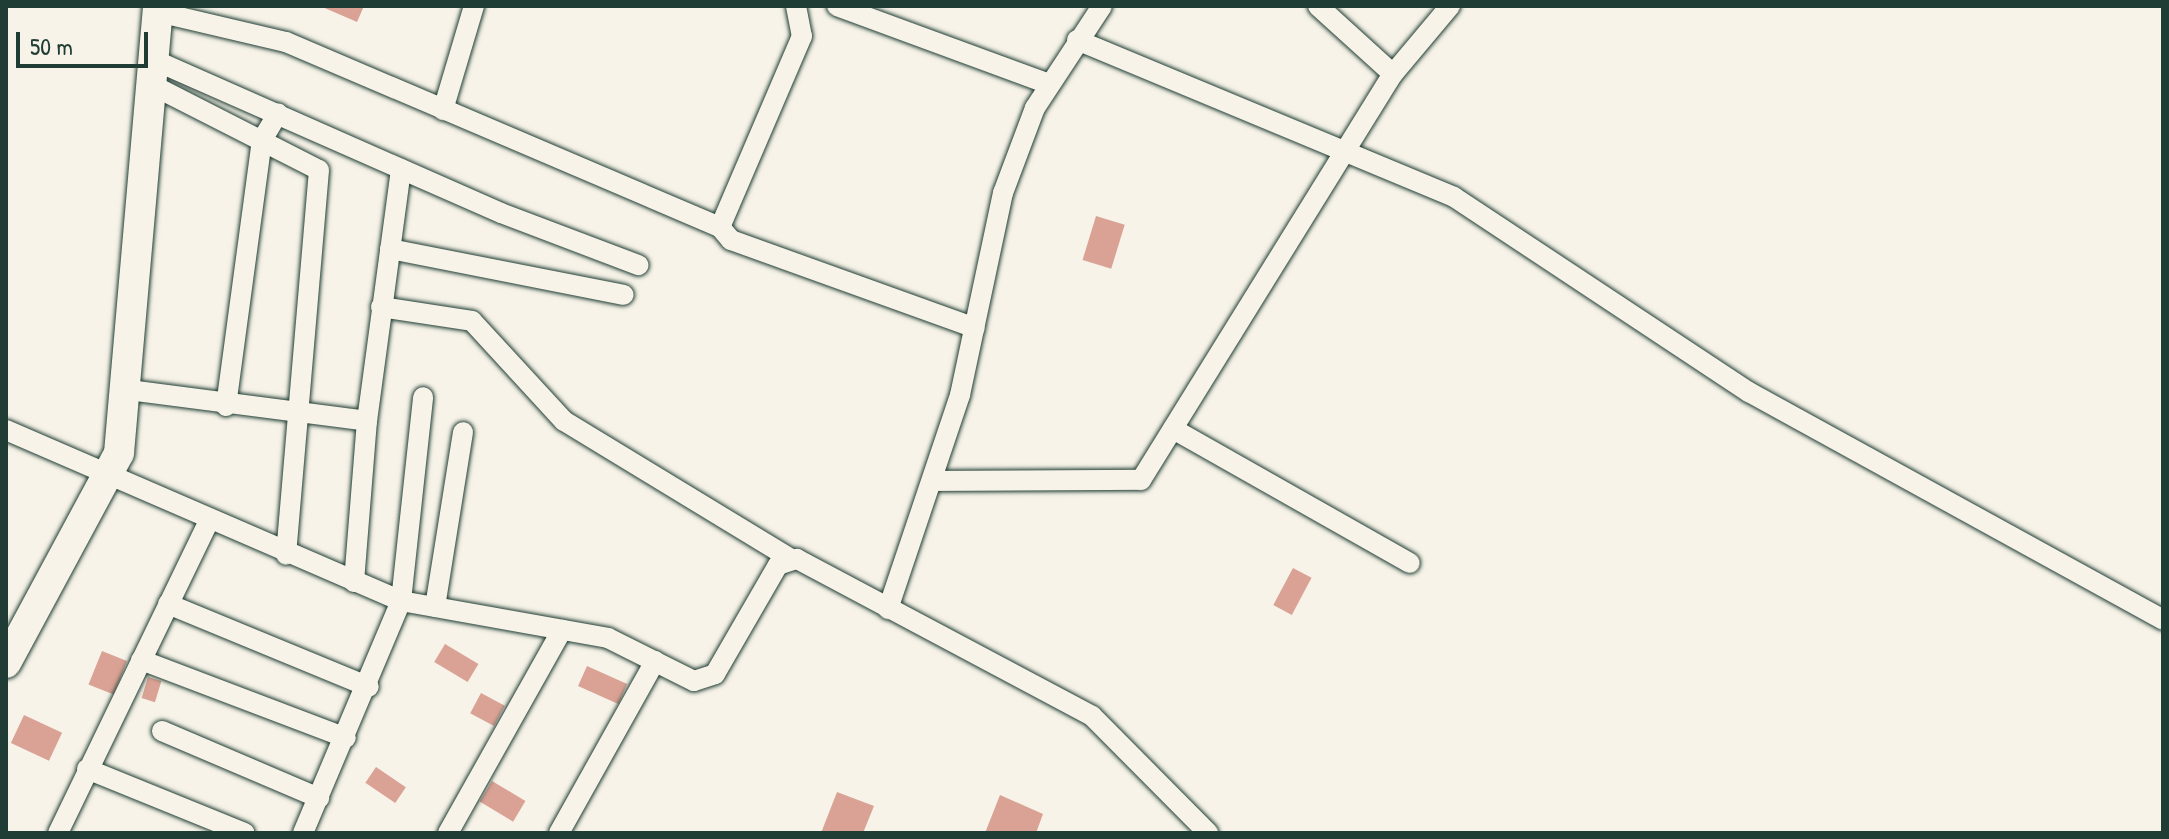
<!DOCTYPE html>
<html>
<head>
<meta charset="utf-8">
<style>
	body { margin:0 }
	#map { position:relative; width:2169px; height:839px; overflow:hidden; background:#f7f3e8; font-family:"Patrick Hand",sans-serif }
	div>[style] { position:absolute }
	.building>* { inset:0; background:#daa295; transform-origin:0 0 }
	.roads { filter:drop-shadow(0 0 2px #1f3d34) drop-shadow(0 0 2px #1f3d34) }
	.street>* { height:20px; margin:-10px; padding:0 10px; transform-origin:10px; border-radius:10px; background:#f7f3e8 }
	.secondary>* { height:30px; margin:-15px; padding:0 15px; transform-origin:15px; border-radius:15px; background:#f7f3e8 }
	span { translate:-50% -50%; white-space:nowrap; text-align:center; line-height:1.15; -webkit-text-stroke:7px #f7f3e8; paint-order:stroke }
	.frame { position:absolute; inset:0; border:8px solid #1f3d34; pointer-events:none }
	.scale { position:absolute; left:16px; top:32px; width:132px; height:36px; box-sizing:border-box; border:4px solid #1f3d34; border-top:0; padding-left:10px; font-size:24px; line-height:28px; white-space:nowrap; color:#1f3d34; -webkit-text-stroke:6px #f7f3e8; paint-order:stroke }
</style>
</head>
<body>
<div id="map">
	<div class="building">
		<i style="clip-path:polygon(320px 6px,364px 6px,357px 22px)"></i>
		<i style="left:1096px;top:216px;width:30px;height:46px;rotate:17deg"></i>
		<i style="left:1293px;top:568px;width:21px;height:42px;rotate:28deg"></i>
		<i style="left:445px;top:644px;width:39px;height:21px;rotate:31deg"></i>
		<i style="left:102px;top:651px;width:27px;height:36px;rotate:22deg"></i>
		<i style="left:587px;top:666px;width:44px;height:22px;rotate:24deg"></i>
		<i style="left:148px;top:677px;width:14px;height:22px;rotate:17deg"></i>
		<i style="left:481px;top:693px;width:27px;height:23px;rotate:28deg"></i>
		<i style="left:24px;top:715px;width:42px;height:31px;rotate:25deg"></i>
		<i style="left:376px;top:767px;width:36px;height:19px;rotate:34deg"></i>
		<i style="left:492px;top:781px;width:39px;height:24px;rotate:31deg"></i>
		<i style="clip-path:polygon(837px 792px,874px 806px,863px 833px,821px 833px)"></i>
		<i style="clip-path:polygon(1000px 795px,1043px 814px,1036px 833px,985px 833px)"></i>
	</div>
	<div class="roads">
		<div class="street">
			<i style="left:796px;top:6px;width:31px;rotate:79deg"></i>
			<i style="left:802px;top:36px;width:208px;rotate:113.2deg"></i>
			<i style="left:720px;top:227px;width:17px;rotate:50deg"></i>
			<i style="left:731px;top:240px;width:259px;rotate:19.8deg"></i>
			<i style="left:837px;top:6px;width:226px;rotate:20.2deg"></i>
			<i style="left:1318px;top:6px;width:101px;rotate:42.2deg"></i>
			<i style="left:158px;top:12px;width:131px;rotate:13.2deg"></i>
			<i style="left:286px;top:42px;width:472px;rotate:23.1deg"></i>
			<i style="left:1077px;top:40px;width:408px;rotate:22.6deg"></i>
			<i style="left:1454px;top:197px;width:354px;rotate:33.5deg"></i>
			<i style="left:1749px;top:392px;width:473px;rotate:28.8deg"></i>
			<i style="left:154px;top:60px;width:379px;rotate:23.8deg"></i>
			<i style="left:501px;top:213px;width:147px;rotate:20.8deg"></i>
			<i style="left:152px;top:85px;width:187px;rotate:27deg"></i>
			<i style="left:319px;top:170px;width:386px;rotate:94.9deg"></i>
			<i style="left:443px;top:110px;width:109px;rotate:-73.4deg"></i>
			<i style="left:390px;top:249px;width:238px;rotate:11.1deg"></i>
			<i style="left:381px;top:307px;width:92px;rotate:8.7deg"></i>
			<i style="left:472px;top:321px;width:136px;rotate:47.4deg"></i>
			<i style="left:564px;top:421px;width:263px;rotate:31.3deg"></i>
			<i style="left:129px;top:390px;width:240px;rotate:7.4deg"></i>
			<i style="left:367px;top:421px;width:254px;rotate:-82.3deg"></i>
			<i style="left:226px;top:406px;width:268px;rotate:-82.3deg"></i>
			<i style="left:262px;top:140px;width:31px;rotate:-59deg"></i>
			<i style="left:1173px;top:429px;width:272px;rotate:29.5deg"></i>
			<i style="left:6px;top:430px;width:430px;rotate:23.4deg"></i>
			<i style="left:401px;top:601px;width:210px;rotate:10.1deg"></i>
			<i style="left:608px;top:638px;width:96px;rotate:26.6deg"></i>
			<i style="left:694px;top:681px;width:22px;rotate:-18deg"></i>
			<i style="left:715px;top:674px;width:126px;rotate:-60deg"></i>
			<i style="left:778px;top:565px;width:20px;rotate:-18deg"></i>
			<i style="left:797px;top:559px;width:334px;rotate:28deg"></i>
			<i style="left:1092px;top:716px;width:165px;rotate:45.2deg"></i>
			<i style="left:936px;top:481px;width:205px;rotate:-0.3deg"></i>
			<i style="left:1141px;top:480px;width:478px;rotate:-58.2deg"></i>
			<i style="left:1393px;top:74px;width:89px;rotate:-50deg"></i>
			<i style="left:354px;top:582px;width:162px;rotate:-85.4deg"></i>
			<i style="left:168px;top:604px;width:217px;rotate:22.4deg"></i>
			<i style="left:435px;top:607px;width:177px;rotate:-80.9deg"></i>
			<i style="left:888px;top:609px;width:226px;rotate:-71.4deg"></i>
			<i style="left:960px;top:395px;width:207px;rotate:-78deg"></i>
			<i style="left:1003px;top:193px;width:91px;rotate:-69.4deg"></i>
			<i style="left:1035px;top:108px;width:122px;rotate:-56.7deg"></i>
			<i style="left:141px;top:660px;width:219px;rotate:20.8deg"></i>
			<i style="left:162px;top:731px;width:171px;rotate:23.1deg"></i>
			<i style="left:87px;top:769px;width:170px;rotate:22.1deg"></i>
			<i style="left:58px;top:833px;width:344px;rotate:-64.2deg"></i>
			<i style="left:303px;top:833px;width:252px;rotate:-67.1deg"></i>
			<i style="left:401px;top:601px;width:205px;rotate:-83.8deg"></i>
			<i style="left:448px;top:833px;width:233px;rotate:-60.7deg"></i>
			<i style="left:559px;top:833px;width:197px;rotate:-60.8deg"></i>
		</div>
		<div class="secondary">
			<i style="left:6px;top:663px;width:238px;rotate:-61.7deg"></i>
			<i style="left:119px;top:453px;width:449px;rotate:-85deg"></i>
		</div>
	</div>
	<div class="frame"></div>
	<div class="scale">50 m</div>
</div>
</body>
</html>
